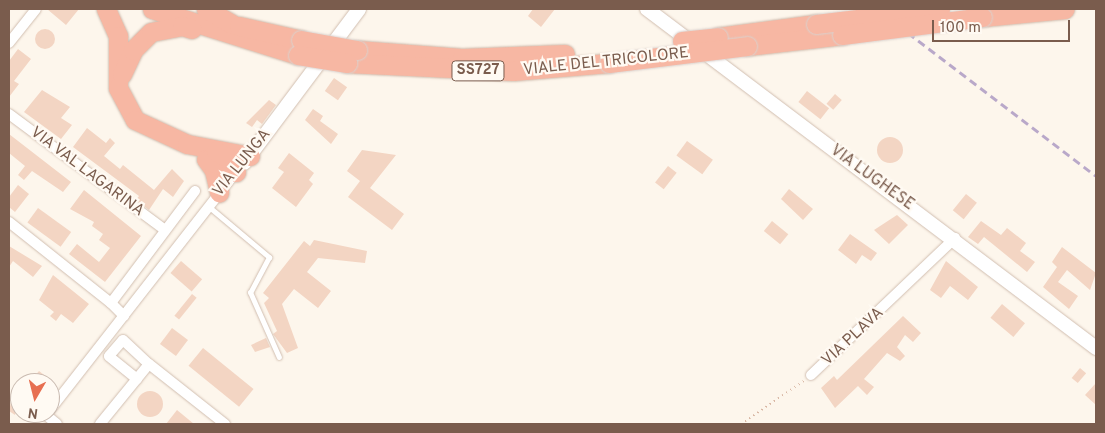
<!DOCTYPE html>
<html>
<head>
<meta charset="utf-8">
<style>
	body { margin:0 }
	#map { position:relative; width:1105px; height:433px; overflow:hidden; background:#fdf6ec; font-family:Overpass,sans-serif }
	div>[style] { position:absolute }
	.building>* { inset:0; background:#f3d5c3; transform-origin:0 0 }
	.round { border-radius:50% }
	.path>* { height:2px; margin-top:-1px; transform-origin:0; background:repeating-linear-gradient(90deg,#d9b8a5 0 1px,transparent 0 5px) }
	.roads { filter:drop-shadow(0 0 1px #d1beb0) drop-shadow(0 0 1px #d1beb0) }
	.lane>* { height:5px; margin:-2.5px; padding:0 2.5px; transform-origin:2.5px; border-radius:2.5px; background:#fff }
	.street>* { height:10px; margin:-5px; padding:0 5px; transform-origin:5px; border-radius:5px; background:#fff }
	.secondary>* { height:14px; margin:-7px; padding:0 7px; transform-origin:7px; border-radius:7px; background:#fff }
	.highway>* { height:19px; margin:-9.5px; padding:0 9.5px; transform-origin:9.5px; border-radius:9.5px; background:#f7b7a3 }
	.rail>* { height:2.5px; margin-top:-1.25px; transform-origin:0; background:repeating-linear-gradient(90deg,#b9a8c9 0 8px,transparent 0 13px) }
	.bridges { filter:drop-shadow(0 0 1px #dad1cd) drop-shadow(0 0 1px #dad1cd) }
	.highway-bridge>* { height:19px; margin:-9.5px; padding:0 9.5px; transform-origin:9.5px; border-radius:9.5px; background:#f7b7a3 }
	span { translate:-50% -50%; white-space:nowrap; text-align:center; line-height:1.15; -webkit-text-stroke:4.5px #fffaf3; paint-order:stroke }
	.shield-label span { padding:1px 4px; background:#fffaf3; border:1px solid; border-radius:4px; -webkit-text-stroke-width:0 }
	.shield-label { font-size:15px; color:#7a5c4d; font-weight:700 }
	.street-label { font-size:16px; color:#7a5c4d }
	.frame { position:absolute; inset:0; border:10px solid #7a5c4d; pointer-events:none }
	.north { position:absolute; left:10px; top:373px; width:50px; height:50px; box-sizing:border-box; background:#fffaf3; border:1px solid #cabbb1; border-radius:50%; rotate:188deg; font-size:14px; font-weight:700; line-height:20px; text-align:center; color:#7a5c4d }
	.north::after { content:''; display:block; margin:auto; width:18px; height:22px; background:#e76f51; clip-path:polygon(50% 0,100% 100%,50% 72%,0 100%) }
	.scale { position:absolute; left:932px; top:20px; width:138px; height:22px; box-sizing:border-box; border:2px solid #7a5c4d; border-top:0; padding-left:6px; font-size:15px; line-height:18px; white-space:nowrap; color:#7a5c4d; -webkit-text-stroke:4px #fffaf3; paint-order:stroke }
</style>
</head>
<body>
<div id="map">
	<div class="building">
		<i style="clip-path:polygon(47px 9px,79px 9px,66px 25px)"></i>
		<i style="clip-path:polygon(533px 9px,555px 9px,541px 27px,528px 16px)"></i>
		<i class="round" style="left:35px;top:29px;width:20px;height:20px"></i>
		<i style="clip-path:polygon(18px 49px,31px 59px,14px 81px,19px 84px,9px 97px,9px 61px)"></i>
		<i style="left:334px;top:78px;width:16px;height:16px;rotate:35deg"></i>
		<i style="clip-path:polygon(42px 90px,70px 107px,61px 118px,72px 125px,61px 139px,24px 112px)"></i>
		<i style="left:807px;top:91px;width:28px;height:14px;rotate:38deg"></i>
		<i style="left:835px;top:94px;width:9px;height:13px;rotate:41deg"></i>
		<i style="clip-path:polygon(269px 100px,276px 105px,262px 124px,257px 120px,252px 127px,246px 123px)"></i>
		<i style="clip-path:polygon(313px 109px,323px 116px,320px 121px,338px 134px,331px 144px,305px 120px)"></i>
		<i style="clip-path:polygon(87px 128px,106px 143px,110px 138px,115px 143px,104px 156px,120px 169px,123px 165px,154px 190px,172px 169px,184px 181px,173px 197px,163px 189px,149px 210px,136px 200px,139px 196px,73px 147px)"></i>
		<i style="clip-path:polygon(9px 134px,71px 182px,63px 192px,32px 171px,24px 180px,18px 175px,25px 166px,9px 153px)"></i>
		<i class="round" style="left:877px;top:137px;width:26px;height:26px"></i>
		<i style="left:687px;top:141px;width:32px;height:18px;rotate:36deg"></i>
		<i style="clip-path:polygon(362px 150px,396px 155px,370px 188px,404px 214px,392px 230px,348px 197px,360px 181px,347px 171px)"></i>
		<i style="clip-path:polygon(289px 153px,314px 173px,309px 180px,313px 184px,296px 207px,272px 188px,284px 172px,278px 168px)"></i>
		<i style="left:668px;top:166px;width:11px;height:21px;rotate:38deg"></i>
		<i style="clip-path:polygon(18px 185px,29px 194px,15px 212px,9px 207px,9px 197px)"></i>
		<i style="clip-path:polygon(789px 189px,813px 209px,803px 220px,781px 199px)"></i>
		<i style="clip-path:polygon(84px 190px,141px 236px,105px 282px,69px 254px,77px 244px,99px 262px,110px 248px,99px 240px,103px 234px,92px 226px,94px 222px,70px 209px)"></i>
		<i style="left:966px;top:194px;width:14px;height:21px;rotate:39deg"></i>
		<i style="left:38px;top:208px;width:41px;height:18px;rotate:36deg"></i>
		<i style="clip-path:polygon(897px 215px,908px 225px,889px 244px,874px 230px)"></i>
		<i style="left:772px;top:221px;width:21px;height:13px;rotate:39deg"></i>
		<i style="clip-path:polygon(981px 221px,1001px 235px,1007px 228px,1026px 243px,1020px 251px,1035px 262px,1027px 272px,984px 237px,978px 244px,968px 237px)"></i>
		<i style="clip-path:polygon(850px 234px,877px 253px,871px 261px,862px 255px,856px 264px,838px 250px)"></i>
		<i style="clip-path:polygon(314px 240px,367px 251px,365px 263px,318px 258px,307px 272px,331px 291px,318px 308px,294px 289px,282px 304px,298px 348px,287px 353px,273px 334px,277px 331px,264px 303px,269px 298px,263px 293px,304px 241px,310px 246px)"></i>
		<i style="clip-path:polygon(9px 246px,42px 266px,33px 277px,13px 261px,9px 267px)"></i>
		<i style="clip-path:polygon(1062px 247px,1096px 273px,1090px 290px,1067px 270px,1058px 282px,1078px 296px,1069px 309px,1043px 287px,1057px 267px,1052px 262px)"></i>
		<i style="left:181px;top:261px;width:28px;height:16px;rotate:41deg"></i>
		<i style="clip-path:polygon(946px 261px,978px 287px,968px 300px,950px 286px,941px 298px,930px 290px)"></i>
		<i style="clip-path:polygon(53px 275px,89px 304px,73px 323px,61px 314px,56px 321px,50px 316px,54px 312px,39px 300px)"></i>
		<i style="left:192px;top:294px;width:6px;height:28px;rotate:39deg"></i>
		<i style="left:1002px;top:304px;width:30px;height:18px;rotate:40deg"></i>
		<i style="clip-path:polygon(903px 316px,921px 333px,913px 342px,905px 335px,897px 347px,905px 356px,900px 361px,887px 353px,864px 379px,874px 387px,867px 395px,858px 386px,835px 408px,821px 388px,834px 376px,837px 380px)"></i>
		<i style="left:172px;top:328px;width:20px;height:20px;rotate:37deg"></i>
		<i style="clip-path:polygon(266px 338px,270px 347px,255px 352px,251px 345px)"></i>
		<i style="left:203px;top:348px;width:65px;height:23px;rotate:39deg"></i>
		<i style="left:1080px;top:368px;width:8px;height:13px;rotate:40deg"></i>
		<i style="clip-path:polygon(39px 371px,48px 378px,44px 383px,29px 383px)"></i>
		<i style="clip-path:polygon(1096px 383px,1096px 405px,1085px 395px)"></i>
		<i class="round" style="left:137px;top:391px;width:26px;height:26px"></i>
		<i style="clip-path:polygon(13px 392px,20px 397px,15px 415px,9px 411px)"></i>
		<i style="clip-path:polygon(177px 410px,194px 424px,166px 424px)"></i>
	</div>
	<div class="path">
		<i style="left:741px;top:424px;width:78px;rotate:-34.5deg"></i>
	</div>
	<div class="roads">
		<div class="lane">
			<i style="left:208px;top:206px;width:80px;rotate:39.9deg"></i>
			<i style="left:269px;top:257px;width:40px;rotate:118deg"></i>
			<i style="left:250px;top:292px;width:71px;rotate:66deg"></i>
		</div>
		<div class="street">
			<i style="left:9px;top:43px;width:43px;rotate:-51.5deg"></i>
			<i style="left:9px;top:114px;width:194px;rotate:36.6deg"></i>
			<i style="left:9px;top:222px;width:130px;rotate:38.5deg"></i>
			<i style="left:124px;top:316px;width:18px;rotate:-135deg"></i>
			<i style="left:111px;top:303px;width:140px;rotate:-53.1deg"></i>
			<i style="left:811px;top:375px;width:199px;rotate:-43.6deg"></i>
			<i style="left:137px;top:379px;width:36px;rotate:-141deg"></i>
			<i style="left:109px;top:356px;width:21px;rotate:-49deg"></i>
			<i style="left:123px;top:340px;width:35px;rotate:43deg"></i>
			<i style="left:50px;top:410px;width:302px;rotate:-52deg"></i>
			<i style="left:46px;top:415px;width:14px;rotate:39deg"></i>
			<i style="left:100px;top:424px;width:77px;rotate:-50.8deg"></i>
			<i style="left:149px;top:364px;width:97px;rotate:38.3deg"></i>
		</div>
		<div class="secondary">
			<i style="left:647px;top:9px;width:563px;rotate:37.05deg"></i>
			<i style="left:244px;top:163px;width:192px;rotate:-53.2deg"></i>
		</div>
		<div class="highway">
			<i style="left:106px;top:9px;width:30px;rotate:66deg"></i>
			<i style="left:118px;top:36px;width:52px;rotate:90deg"></i>
			<i style="left:118px;top:88px;width:36px;rotate:62deg"></i>
			<i style="left:135px;top:120px;width:57px;rotate:24.8deg"></i>
			<i style="left:187px;top:144px;width:64px;rotate:10.8deg"></i>
			<i style="left:152px;top:9px;width:153px;rotate:17.5deg"></i>
			<i style="left:206px;top:9px;width:30px;rotate:30deg"></i>
			<i style="left:982px;top:17px;width:83px;rotate:-5.5deg"></i>
			<i style="left:239px;top:26px;width:64px;rotate:12.7deg"></i>
			<i style="left:718px;top:37px;width:99px;rotate:-7.6deg"></i>
			<i style="left:747px;top:46px;width:96px;rotate:-6.6deg"></i>
			<i style="left:357px;top:50px;width:105px;rotate:4.4deg"></i>
			<i style="left:462px;top:58px;width:103px;rotate:-2.2deg"></i>
			<i style="left:347px;top:63px;width:166px;rotate:2.8deg"></i>
			<i style="left:513px;top:71px;width:96px;rotate:-4.8deg"></i>
			<i style="left:122px;top:74px;width:26px;rotate:-65deg"></i>
			<i style="left:133px;top:50px;width:25px;rotate:-45deg"></i>
			<i style="left:151px;top:32px;width:32px;rotate:-11deg"></i>
			<i style="left:182px;top:26px;width:10px;rotate:17deg"></i>
			<i style="left:206px;top:159px;width:14px;rotate:54deg"></i>
			<i style="left:214px;top:170px;width:23px;rotate:77deg"></i>
			<i style="left:207px;top:160px;width:31px;rotate:22deg"></i>
			<i style="left:236px;top:172px;width:16px;rotate:-120deg"></i>
			<i style="left:228px;top:158px;width:14px;rotate:-150deg"></i>
		</div>
	</div>
	<div class="rail">
		<i style="left:877px;top:9px;width:275px;rotate:37.3deg"></i>
	</div>
	<div class="bridges">
		<div class="highway-bridge">
			<i style="left:816px;top:24px;width:125px;rotate:-6.9deg"></i>
			<i style="left:842px;top:35px;width:141px;rotate:-7.3deg"></i>
			<i style="left:301px;top:40px;width:57px;rotate:10.1deg"></i>
			<i style="left:682px;top:41px;width:36px;rotate:-6deg"></i>
			<i style="left:298px;top:55px;width:50px;rotate:9.3deg"></i>
			<i style="left:609px;top:63px;width:139px;rotate:-7deg"></i>
		</div>
	</div>
	<div class="shield-label">
		<span style="left:478px;top:71px">SS727</span>
	</div>
	<div class="street-label">
		<span style="left:606px;top:62px;rotate:-6deg">VIALE DEL TRICOLORE</span>
		<span style="left:242px;top:163px;rotate:-51deg">VIA LUNGA</span>
		<span style="left:87px;top:172px;rotate:37deg">VIA VAL LAGARINA</span>
		<span style="left:872px;top:178px;rotate:36deg">VIA LUGHESE</span>
		<span style="left:853px;top:337px;rotate:-43deg">VIA PLAVA</span>
	</div>
	<div class="frame"></div>
	<div class="north">N</div>
	<div class="scale">100 m</div>
</div>
</body>
</html>
